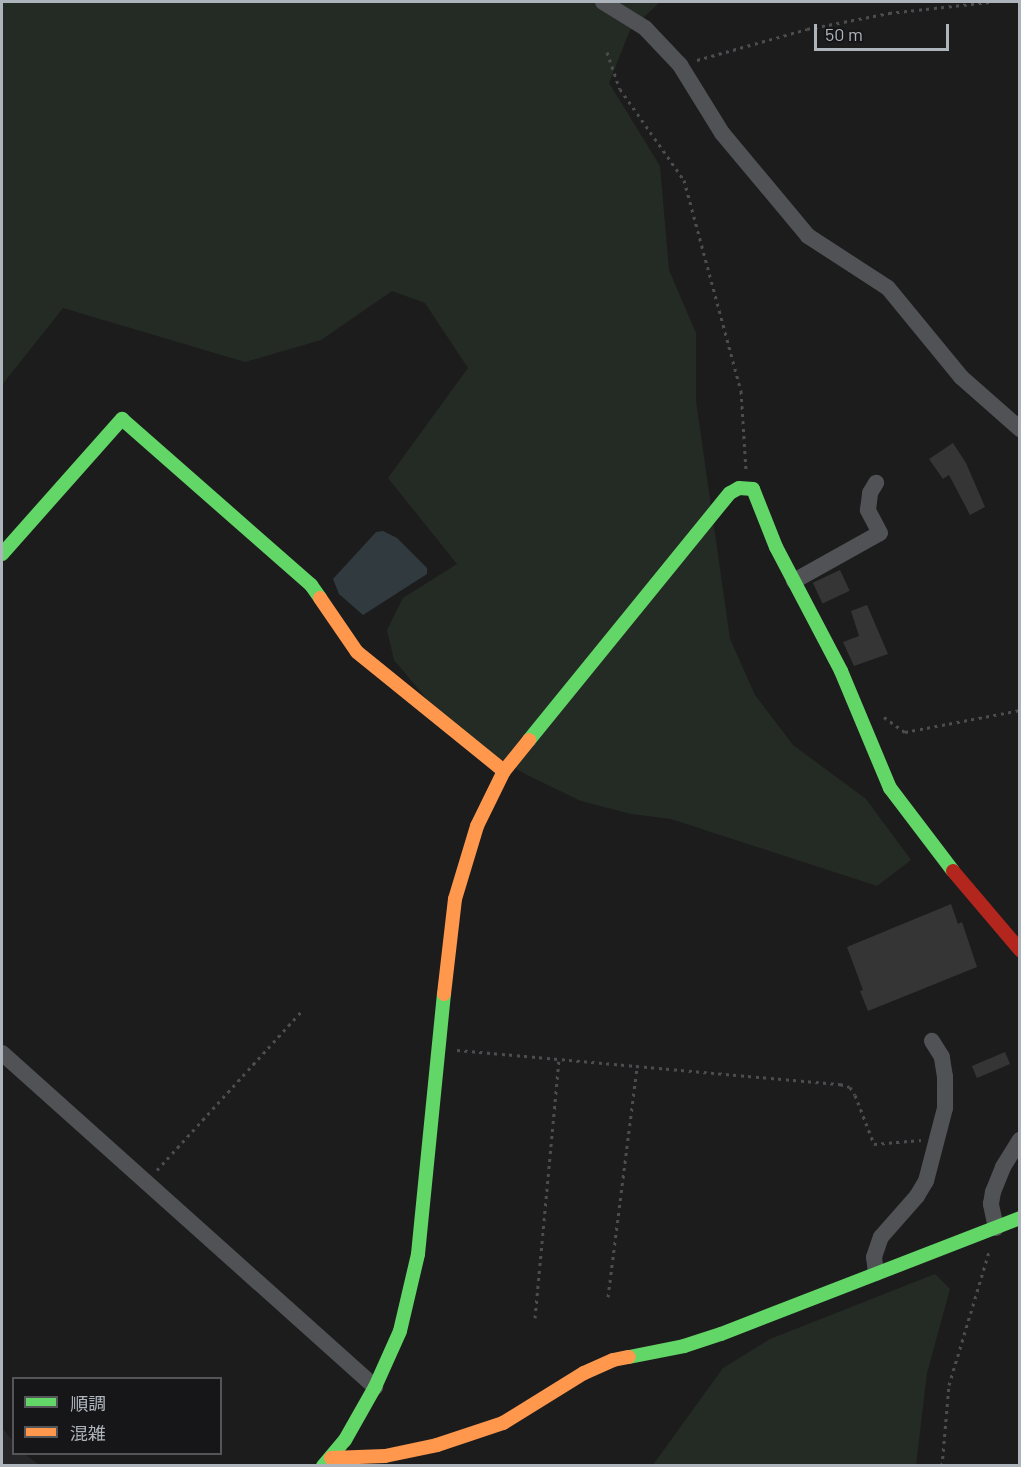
<!DOCTYPE html>
<html>
<head>
<meta charset="utf-8">
<style>
	body { margin:0 }
	#map { position:relative; width:1021px; height:1467px; overflow:hidden; background:#1c1c1c; font-family:Barlow,"Noto Sans JP",sans-serif }
	div>[style] { position:absolute }
	.built>* { inset:0; background:#262628 }
	.green>* { inset:0; background:#242b24 }
	.water>* { inset:0; background:#313b3f }
	.building>* { inset:0; background:#353536; transform-origin:0 0 }
	.path>* { height:3px; margin-top:-1.5px; transform-origin:0; background:repeating-linear-gradient(90deg,#4c4d50 0 3px,transparent 0 7.5px) }
	.street>* { height:16px; margin:-8px; padding:0 8px; transform-origin:8px; border-radius:8px; background:#505255 }
	.fast>* { height:14px; margin:-7px; padding:0 7px; transform-origin:7px; border-radius:7px; background:#63d668 }
	.slow>* { height:14px; margin:-7px; padding:0 7px; transform-origin:7px; border-radius:7px; background:#ff974d }
	.jam>* { height:14px; margin:-7px; padding:0 7px; transform-origin:7px; border-radius:7px; background:#b3261e }
	span { translate:-50% -50%; white-space:nowrap; text-align:center; line-height:1.15; -webkit-text-stroke:5px #161618; paint-order:stroke }
	.frame { position:absolute; inset:0; border:3px solid #aeb4bb; pointer-events:none }
	.legend { position:absolute; left:12px; top:1377px; width:210px; height:78px; box-sizing:border-box; background:#161618; border:2px solid #535559; margin:0; padding:8px 10px; list-style:none; font-size:18px; color:#aeb4bb }
	.legend li { display:flex; align-items:center; gap:12px; height:30px }
	.legend b { width:30px; border:2px solid #535559 }
	.scale { position:absolute; left:814px; top:24px; width:135px; height:27px; box-sizing:border-box; border:3px solid #aeb4bb; border-top:0; padding-left:8px; font-size:18px; line-height:21px; white-space:nowrap; color:#aeb4bb; -webkit-text-stroke:4px #161618; paint-order:stroke }
</style>
</head>
<body>
<div id="map">
	<div class="built">
		<i style="clip-path:polygon(2px 1428px,13px 1441px,14px 1454px,25px 1454px,39px 1465px,2px 1465px)"></i>
	</div>
	<div class="green">
		<i style="clip-path:polygon(2px 2px,660px 2px,630px 30px,609px 83px,660px 166px,669px 270px,696px 333px,696px 401px,730px 639px,755px 695px,793px 745px,866px 799px,911px 860px,877px 886px,671px 819px,631px 814px,581px 801px,527px 775px,455px 733px,394px 660px,387px 630px,403px 598px,457px 564px,388px 478px,468px 368px,425px 303px,392px 291px,321px 340px,245px 362px,63px 308px,2px 385px)"></i>
		<i style="clip-path:polygon(935px 1274px,950px 1289px,927px 1373px,916px 1465px,653px 1465px,723px 1368px,770px 1339px)"></i>
	</div>
	<div class="water">
		<i style="clip-path:polygon(383px 531px,397px 538px,427px 568px,427px 574px,363px 615px,339px 594px,333px 579px,376px 532px)"></i>
	</div>
	<div class="building">
		<i style="clip-path:polygon(953px 443px,966px 463px,985px 507px,970px 515px,949px 475px,943px 479px,929px 459px)"></i>
		<i style="left:840px;top:570px;width:23px;height:30px;rotate:65deg"></i>
		<i style="clip-path:polygon(867px 605px,888px 654px,854px 666px,843px 642px,859px 636px,851px 611px)"></i>
		<i style="clip-path:polygon(951px 904px,958px 924px,962px 922px,977px 967px,868px 1011px,860px 991px,863px 990px,847px 947px)"></i>
		<i style="left:1005px;top:1052px;width:13px;height:36px;rotate:67deg"></i>
	</div>
	<div class="path">
		<i style="left:607px;top:52px;width:39px;rotate:71deg"></i>
		<i style="left:620px;top:89px;width:111px;rotate:54.9deg"></i>
		<i style="left:684px;top:180px;width:219px;rotate:74.9deg"></i>
		<i style="left:741px;top:391px;width:79px;rotate:86.4deg"></i>
		<i style="left:697px;top:60px;width:114px;rotate:-15.7deg"></i>
		<i style="left:807px;top:29px;width:84px;rotate:-11deg"></i>
		<i style="left:889px;top:13px;width:101px;rotate:-6.3deg"></i>
		<i style="left:884px;top:717px;width:26px;rotate:36deg"></i>
		<i style="left:905px;top:732px;width:117px;rotate:-10.8deg"></i>
		<i style="left:457px;top:1050px;width:385px;rotate:5.1deg"></i>
		<i style="left:840px;top:1084px;width:10px;rotate:17deg"></i>
		<i style="left:850px;top:1087px;width:9px;rotate:58deg"></i>
		<i style="left:855px;top:1095px;width:53px;rotate:68.8deg"></i>
		<i style="left:874px;top:1144px;width:47px;rotate:-4.9deg"></i>
		<i style="left:157px;top:1170px;width:214px;rotate:-47.7deg"></i>
		<i style="left:608px;top:1297px;width:233px;rotate:-82.8deg"></i>
		<i style="left:535px;top:1318px;width:260px;rotate:-84.7deg"></i>
		<i style="left:942px;top:1466px;width:81px;rotate:-85.1deg"></i>
		<i style="left:949px;top:1385px;width:139px;rotate:-73.3deg"></i>
	</div>
	<div class="street">
		<i style="left:603px;top:2px;width:49px;rotate:31.8deg"></i>
		<i style="left:645px;top:28px;width:51px;rotate:46.6deg"></i>
		<i style="left:680px;top:65px;width:80px;rotate:58.3deg"></i>
		<i style="left:722px;top:133px;width:134px;rotate:50.1deg"></i>
		<i style="left:808px;top:236px;width:95px;rotate:33deg"></i>
		<i style="left:888px;top:288px;width:115px;rotate:50.6deg"></i>
		<i style="left:961px;top:377px;width:79px;rotate:41.4deg"></i>
		<i style="left:794px;top:581px;width:98px;rotate:-29.2deg"></i>
		<i style="left:880px;top:533px;width:26px;rotate:-118deg"></i>
		<i style="left:868px;top:510px;width:17px;rotate:-83deg"></i>
		<i style="left:870px;top:493px;width:12px;rotate:-59deg"></i>
		<i style="left:2px;top:1053px;width:501px;rotate:41.84deg"></i>
		<i style="left:996px;top:1228px;width:25px;rotate:-102deg"></i>
		<i style="left:991px;top:1204px;width:12px;rotate:-81deg"></i>
		<i style="left:993px;top:1192px;width:27px;rotate:-68deg"></i>
		<i style="left:1003px;top:1167px;width:32px;rotate:-58deg"></i>
		<i style="left:876px;top:1273px;width:16px;rotate:-97deg"></i>
		<i style="left:874px;top:1257px;width:21px;rotate:-71deg"></i>
		<i style="left:881px;top:1237px;width:55px;rotate:-48.7deg"></i>
		<i style="left:917px;top:1196px;width:17px;rotate:-59deg"></i>
		<i style="left:926px;top:1181px;width:75px;rotate:-75.4deg"></i>
		<i style="left:945px;top:1108px;width:31px;rotate:-90deg"></i>
		<i style="left:945px;top:1077px;width:20px;rotate:-99deg"></i>
		<i style="left:942px;top:1057px;width:19px;rotate:-122deg"></i>
	</div>
	<div class="fast">
		<i style="left:2px;top:554px;width:181px;rotate:-48.4deg"></i>
		<i style="left:122px;top:419px;width:252px;rotate:41.3deg"></i>
		<i style="left:311px;top:585px;width:16px;rotate:55deg"></i>
		<i style="left:529px;top:740px;width:318px;rotate:-50.9deg"></i>
		<i style="left:730px;top:493px;width:10px;rotate:-29deg"></i>
		<i style="left:739px;top:488px;width:14px;rotate:4deg"></i>
		<i style="left:753px;top:489px;width:62px;rotate:68.4deg"></i>
		<i style="left:776px;top:547px;width:140px;rotate:62.3deg"></i>
		<i style="left:841px;top:671px;width:127px;rotate:67.3deg"></i>
		<i style="left:890px;top:788px;width:104px;rotate:52.8deg"></i>
		<i style="left:629px;top:1357px;width:56px;rotate:-11.3deg"></i>
		<i style="left:684px;top:1346px;width:39px;rotate:-18deg"></i>
		<i style="left:721px;top:1334px;width:321px;rotate:-21.2deg"></i>
		<i style="left:323px;top:1466px;width:34px;rotate:-50deg"></i>
		<i style="left:345px;top:1440px;width:61px;rotate:-60.5deg"></i>
		<i style="left:375px;top:1387px;width:61px;rotate:-65.9deg"></i>
		<i style="left:400px;top:1331px;width:79px;rotate:-76.8deg"></i>
		<i style="left:418px;top:1254px;width:261px;rotate:-84.3deg"></i>
	</div>
	<div class="slow">
		<i style="left:320px;top:598px;width:65px;rotate:55.6deg"></i>
		<i style="left:357px;top:652px;width:189px;rotate:39deg"></i>
		<i style="left:444px;top:994px;width:96px;rotate:-83.4deg"></i>
		<i style="left:455px;top:899px;width:76px;rotate:-73.2deg"></i>
		<i style="left:477px;top:826px;width:61px;rotate:-63.9deg"></i>
		<i style="left:504px;top:771px;width:40px;rotate:-51deg"></i>
		<i style="left:331px;top:1458px;width:54px;rotate:-2.1deg"></i>
		<i style="left:385px;top:1456px;width:53px;rotate:-11.9deg"></i>
		<i style="left:437px;top:1445px;width:70px;rotate:-18.4deg"></i>
		<i style="left:503px;top:1423px;width:95px;rotate:-31.7deg"></i>
		<i style="left:584px;top:1373px;width:32px;rotate:-24deg"></i>
		<i style="left:613px;top:1360px;width:16px;rotate:-11deg"></i>
	</div>
	<div class="jam">
		<i style="left:953px;top:871px;width:104px;rotate:49.7deg"></i>
	</div>
	<div class="frame"></div>
	<ul class="legend">
	<li><b style="height:8px;background:#63d668"></b>順調</li>
	<li><b style="height:8px;background:#ff974d"></b>混雑</li>
	</ul>
	<div class="scale">50 m</div>
</div>
</body>
</html>
